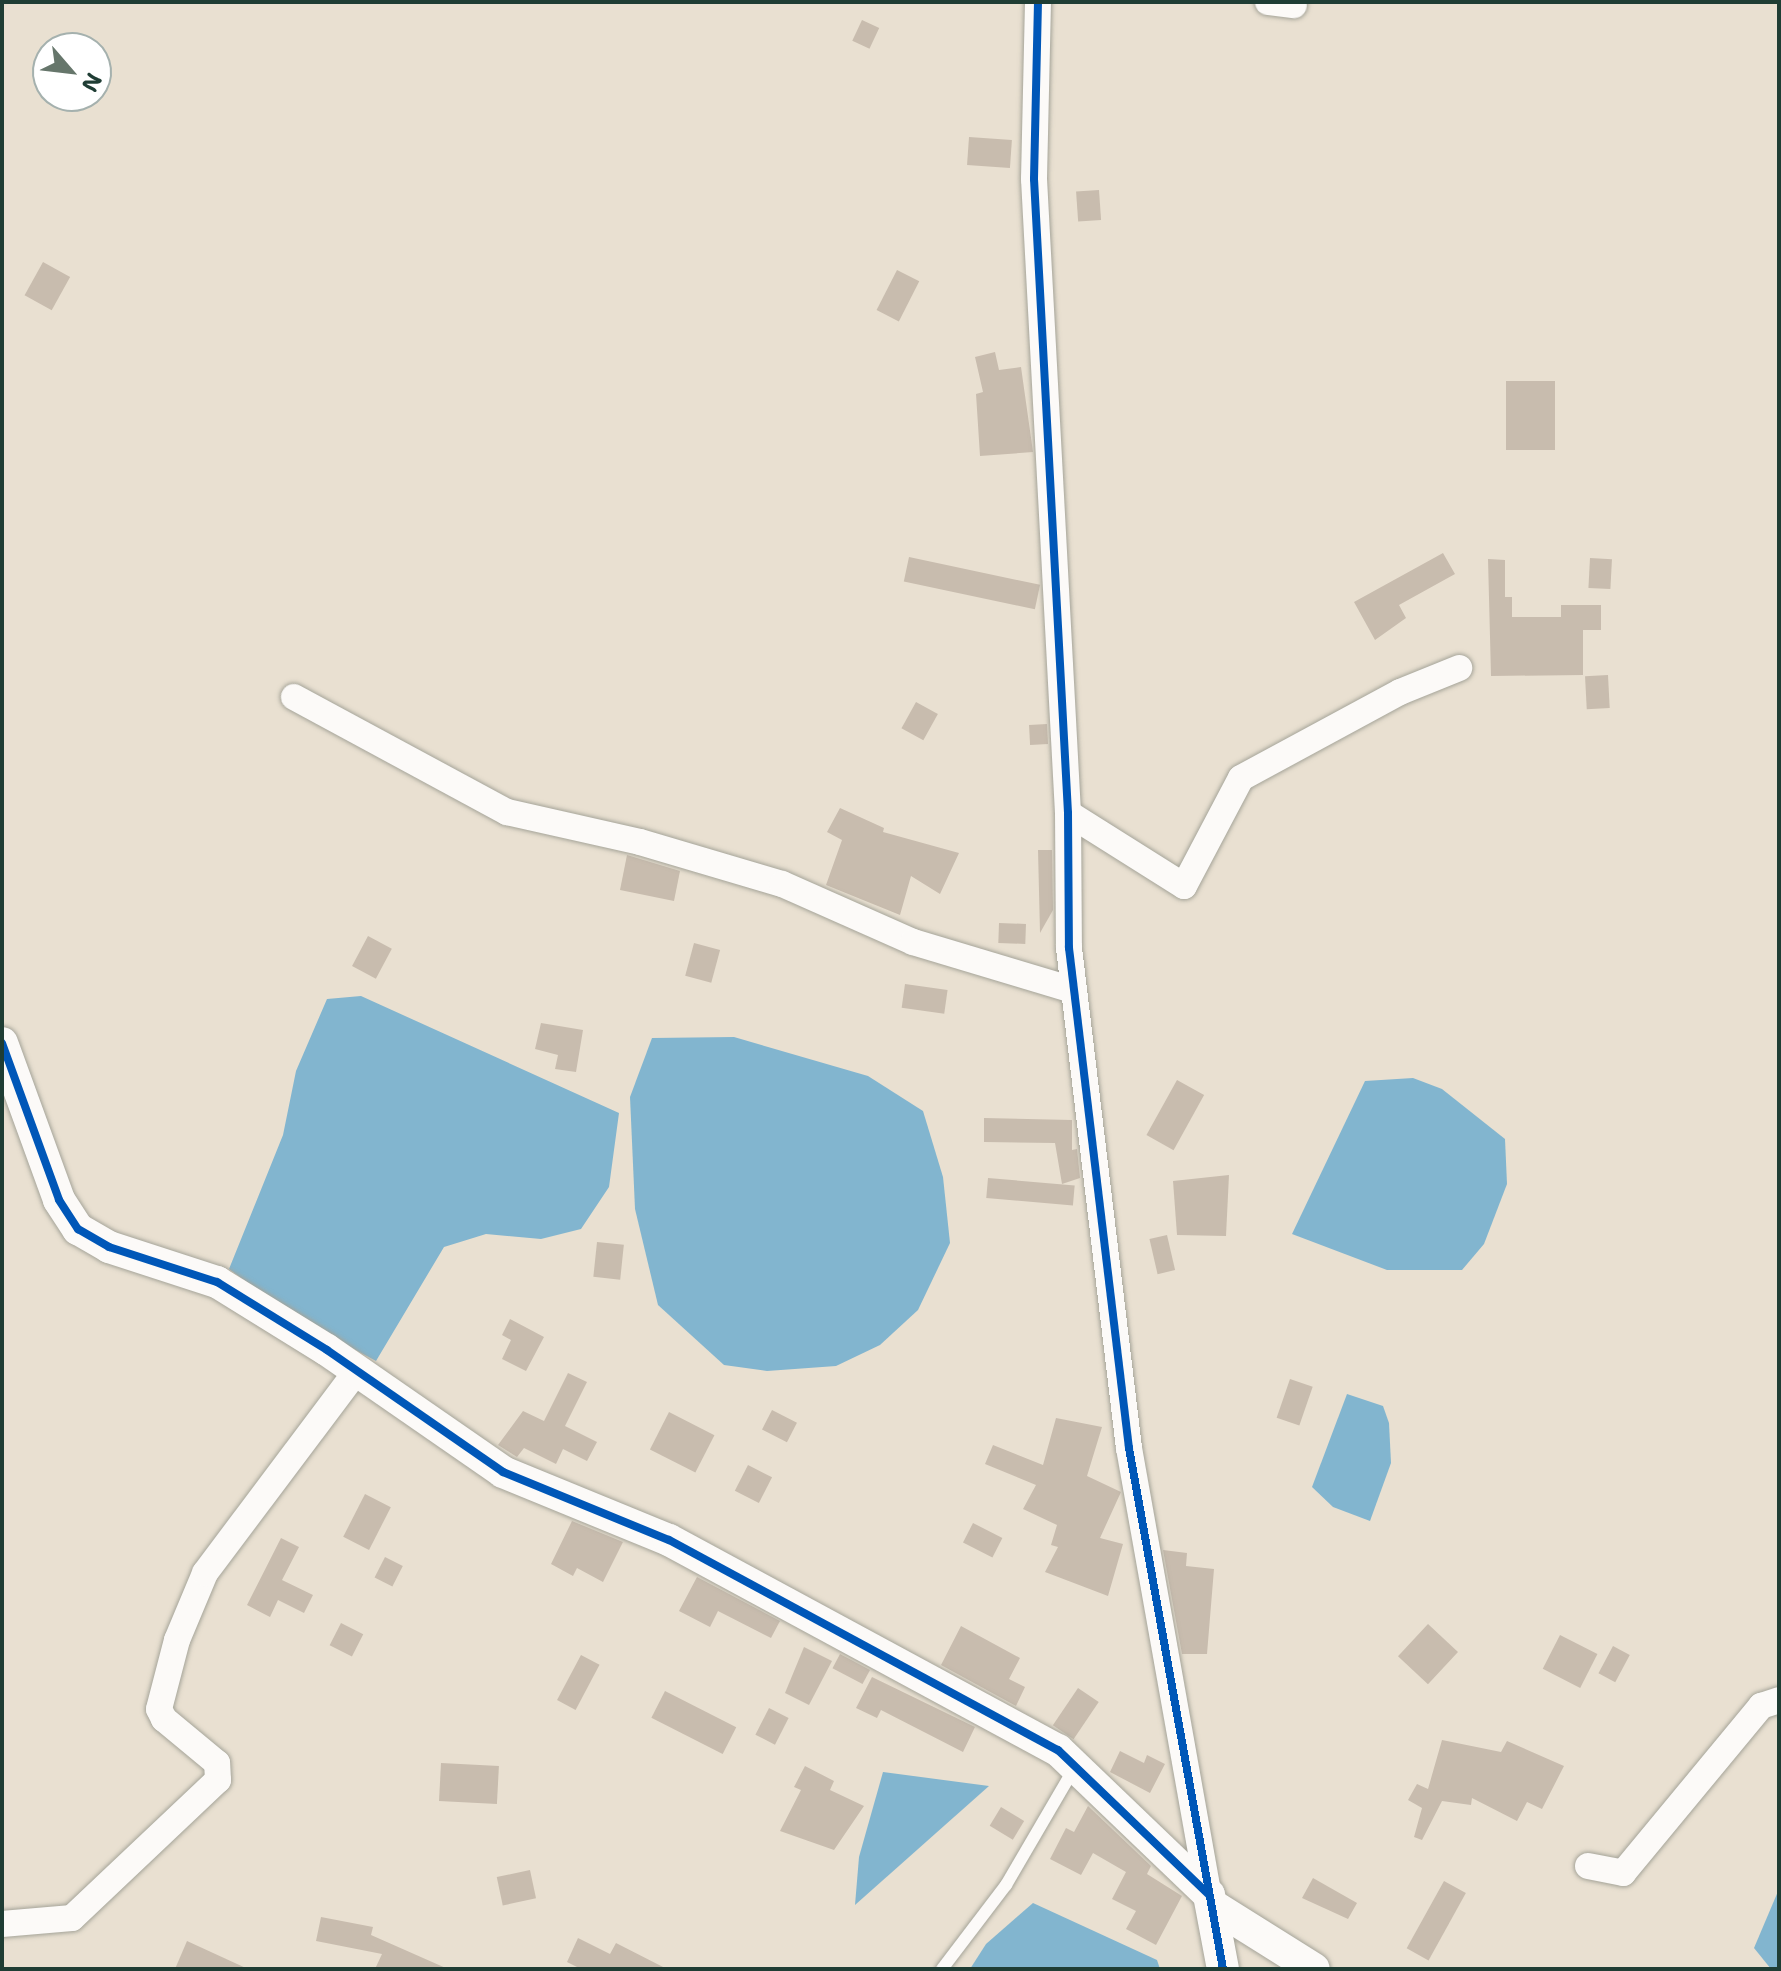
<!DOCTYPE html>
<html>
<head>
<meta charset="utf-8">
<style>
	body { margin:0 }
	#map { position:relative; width:1781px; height:1971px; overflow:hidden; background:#e9e0d1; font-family:"Shantell Sans",sans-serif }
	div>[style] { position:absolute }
	.water>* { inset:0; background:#82b5cf }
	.building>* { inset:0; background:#c8bcae; transform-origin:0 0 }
	.roads { filter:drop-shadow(0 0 2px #a5a499) drop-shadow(0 0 2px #a5a499) }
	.service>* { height:12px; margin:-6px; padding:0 6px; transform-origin:6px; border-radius:6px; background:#fcfaf8 }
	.minor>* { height:26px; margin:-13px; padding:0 13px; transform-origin:13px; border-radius:13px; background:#fcfaf8 }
	.tertiary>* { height:32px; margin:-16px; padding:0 16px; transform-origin:16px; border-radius:16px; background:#fcfaf8 }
	.cycleway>* { height:8px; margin:-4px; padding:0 4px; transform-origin:4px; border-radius:4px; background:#0057b8 }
	span { translate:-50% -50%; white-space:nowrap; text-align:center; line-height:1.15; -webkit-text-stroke:6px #fff; paint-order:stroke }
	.frame { position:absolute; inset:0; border:4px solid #1f3d34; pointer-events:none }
	.north { position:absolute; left:32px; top:32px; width:80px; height:80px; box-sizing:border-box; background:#fff; border:2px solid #a5b1ae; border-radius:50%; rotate:118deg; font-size:22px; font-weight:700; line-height:32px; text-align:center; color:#1f3d34 }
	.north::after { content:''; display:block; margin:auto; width:28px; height:36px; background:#66766b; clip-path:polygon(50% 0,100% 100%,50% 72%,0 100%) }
</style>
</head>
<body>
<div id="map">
	<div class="water">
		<i style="clip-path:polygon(361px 996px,619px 1113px,609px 1187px,581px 1229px,541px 1239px,486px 1234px,444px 1247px,376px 1361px,295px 1317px,229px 1269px,283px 1135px,296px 1071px,327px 999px)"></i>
		<i style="clip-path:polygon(734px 1037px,868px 1076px,923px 1111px,943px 1177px,950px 1243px,918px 1310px,880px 1345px,836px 1366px,767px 1371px,724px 1365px,658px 1305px,635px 1209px,630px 1097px,652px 1038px)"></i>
		<i style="clip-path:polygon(1413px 1078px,1442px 1089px,1505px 1139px,1507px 1184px,1484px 1244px,1462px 1270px,1387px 1270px,1292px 1234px,1365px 1081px)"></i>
		<i style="clip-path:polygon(1347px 1394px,1383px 1406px,1389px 1423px,1391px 1463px,1370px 1521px,1333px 1507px,1312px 1487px)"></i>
		<i style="clip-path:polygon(883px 1772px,989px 1786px,855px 1905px,859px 1857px)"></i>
		<i style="clip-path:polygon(1779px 1889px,1779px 1969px,1771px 1969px,1754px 1948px)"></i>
		<i style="clip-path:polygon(1033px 1903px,1157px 1960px,1160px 1969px,970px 1969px,986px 1944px)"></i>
	</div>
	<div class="building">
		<i style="left:862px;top:20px;width:19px;height:23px;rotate:25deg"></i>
		<i style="left:969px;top:137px;width:43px;height:28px;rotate:4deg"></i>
		<i style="left:1099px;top:190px;width:30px;height:23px;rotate:86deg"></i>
		<i style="left:43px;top:262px;width:31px;height:38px;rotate:29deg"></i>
		<i style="left:897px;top:270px;width:25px;height:45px;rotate:27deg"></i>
		<i style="clip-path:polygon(995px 352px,999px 370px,1021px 367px,1033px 452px,980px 456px,976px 394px,983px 392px,975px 357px)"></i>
		<i style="left:1506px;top:381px;width:49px;height:69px"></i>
		<i style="clip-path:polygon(1443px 553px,1455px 574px,1399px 605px,1406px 618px,1375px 640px,1354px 602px)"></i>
		<i style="left:909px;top:557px;width:134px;height:25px;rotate:12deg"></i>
		<i style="left:1590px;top:558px;width:22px;height:30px;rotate:3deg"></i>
		<i style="clip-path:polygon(1488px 559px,1505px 560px,1505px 597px,1512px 597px,1512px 617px,1561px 617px,1561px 605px,1601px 605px,1601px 630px,1583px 630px,1583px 675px,1491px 676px)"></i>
		<i style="left:1608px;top:675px;width:33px;height:23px;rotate:87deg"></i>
		<i style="left:916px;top:702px;width:25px;height:30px;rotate:29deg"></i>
		<i style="left:1047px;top:724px;width:20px;height:18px;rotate:87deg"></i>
		<i style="clip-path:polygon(840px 808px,884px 828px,883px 832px,959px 853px,940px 894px,911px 876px,900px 915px,826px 885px,842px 840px,827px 832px)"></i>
		<i style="clip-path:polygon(1038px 850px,1052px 850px,1053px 910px,1040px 933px)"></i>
		<i style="clip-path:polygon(627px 855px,680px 871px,674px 901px,620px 890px)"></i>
		<i style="left:999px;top:923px;width:27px;height:20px;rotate:2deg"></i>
		<i style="left:368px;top:936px;width:27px;height:34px;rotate:28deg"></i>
		<i style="left:694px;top:943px;width:27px;height:34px;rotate:15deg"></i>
		<i style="left:905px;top:984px;width:43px;height:24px;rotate:8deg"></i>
		<i style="clip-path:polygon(541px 1023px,583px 1030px,576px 1072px,555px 1069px,558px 1055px,535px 1049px)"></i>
		<i style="left:1177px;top:1080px;width:31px;height:63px;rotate:29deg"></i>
		<i style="clip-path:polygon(984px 1118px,1072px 1120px,1072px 1150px,1077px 1149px,1080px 1178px,1062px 1184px,1055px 1143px,984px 1142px)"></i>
		<i style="clip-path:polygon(1229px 1175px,1226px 1236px,1177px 1235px,1173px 1181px)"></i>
		<i style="left:988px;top:1178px;width:87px;height:20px;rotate:5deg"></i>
		<i style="left:1167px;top:1235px;width:36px;height:18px;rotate:77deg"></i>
		<i style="left:597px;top:1242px;width:27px;height:35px;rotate:6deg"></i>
		<i style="clip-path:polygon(510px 1319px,544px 1337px,526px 1371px,502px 1359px,511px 1340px,502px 1335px)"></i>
		<i style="clip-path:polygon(568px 1373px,587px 1382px,565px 1426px,597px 1442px,587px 1461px,563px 1449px,556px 1464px,524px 1448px,517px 1457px,498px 1445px,523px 1411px,544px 1421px)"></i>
		<i style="left:1290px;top:1379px;width:24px;height:41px;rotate:19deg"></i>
		<i style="left:772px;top:1410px;width:28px;height:22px;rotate:27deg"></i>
		<i style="left:669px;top:1412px;width:51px;height:42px;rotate:27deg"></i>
		<i style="clip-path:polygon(1056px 1418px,1102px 1427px,1087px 1476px,1121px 1492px,1100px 1538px,1123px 1544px,1108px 1596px,1045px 1572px,1058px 1547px,1051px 1545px,1057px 1525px,1023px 1509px,1036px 1485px,985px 1464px,993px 1445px,1043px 1465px)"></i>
		<i style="left:748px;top:1465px;width:27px;height:29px;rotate:27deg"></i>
		<i style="left:365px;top:1494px;width:29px;height:48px;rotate:27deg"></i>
		<i style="clip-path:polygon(572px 1521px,623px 1542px,603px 1582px,577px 1568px,573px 1576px,551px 1564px)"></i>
		<i style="left:973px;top:1523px;width:33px;height:22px;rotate:27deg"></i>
		<i style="clip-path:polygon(281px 1538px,299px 1547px,282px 1580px,313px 1595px,304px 1613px,278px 1600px,270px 1617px,247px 1605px)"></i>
		<i style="clip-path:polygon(1163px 1550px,1187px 1553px,1186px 1566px,1214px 1569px,1207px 1654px,1182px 1654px)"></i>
		<i style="left:385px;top:1557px;width:20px;height:23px;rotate:27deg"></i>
		<i style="clip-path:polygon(697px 1577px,780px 1621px,771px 1638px,718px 1611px,710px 1627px,679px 1611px)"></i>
		<i style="left:341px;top:1623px;width:25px;height:25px;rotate:27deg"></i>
		<i style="left:1428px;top:1624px;width:41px;height:44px;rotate:43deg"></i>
		<i style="clip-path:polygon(961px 1626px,1020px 1658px,1009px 1679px,1025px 1687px,1016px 1706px,941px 1665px)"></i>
		<i style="left:1560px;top:1635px;width:42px;height:38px;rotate:27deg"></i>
		<i style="left:1613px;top:1646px;width:19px;height:31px;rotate:28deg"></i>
		<i style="clip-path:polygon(804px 1647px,832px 1661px,809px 1705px,785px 1693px)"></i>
		<i style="left:840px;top:1654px;width:34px;height:16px;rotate:28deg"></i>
		<i style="left:581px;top:1655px;width:21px;height:51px;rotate:28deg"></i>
		<i style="clip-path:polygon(872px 1677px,975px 1727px,963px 1752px,881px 1710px,877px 1718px,856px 1708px)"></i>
		<i style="left:1078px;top:1688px;width:25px;height:45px;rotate:34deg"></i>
		<i style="left:665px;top:1691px;width:80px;height:30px;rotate:27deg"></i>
		<i style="left:769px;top:1708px;width:22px;height:30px;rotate:27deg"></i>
		<i style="clip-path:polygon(1442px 1740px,1501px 1752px,1507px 1741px,1564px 1766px,1542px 1809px,1527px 1802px,1517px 1821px,1472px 1798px,1471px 1805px,1442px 1801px,1422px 1840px,1414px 1837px,1422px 1808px,1408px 1800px,1417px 1784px,1428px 1789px)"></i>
		<i style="clip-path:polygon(1120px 1751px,1144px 1763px,1147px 1755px,1165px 1764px,1150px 1793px,1110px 1772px)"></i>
		<i style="left:441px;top:1763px;width:58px;height:38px;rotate:3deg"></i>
		<i style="clip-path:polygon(805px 1766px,834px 1781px,830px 1790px,864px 1806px,834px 1850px,780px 1831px,801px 1790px,794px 1787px)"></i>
		<i style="clip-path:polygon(1088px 1806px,1151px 1866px,1147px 1874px,1182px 1896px,1156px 1945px,1126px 1929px,1136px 1911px,1112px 1899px,1126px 1872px,1093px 1853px,1081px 1875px,1050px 1859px,1066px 1828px,1074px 1832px)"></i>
		<i style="left:1001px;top:1807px;width:27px;height:22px;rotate:31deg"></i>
		<i style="left:530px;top:1870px;width:29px;height:34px;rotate:78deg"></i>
		<i style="clip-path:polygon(1313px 1878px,1357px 1903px,1348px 1919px,1302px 1898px)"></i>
		<i style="left:1444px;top:1881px;width:25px;height:77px;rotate:29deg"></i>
		<i style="clip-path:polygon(321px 1917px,373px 1927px,371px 1935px,448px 1969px,375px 1969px,382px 1954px,316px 1941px)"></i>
		<i style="clip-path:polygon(578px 1938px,610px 1954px,616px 1943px,667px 1969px,581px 1969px,567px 1962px)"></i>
		<i style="clip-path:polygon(187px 1941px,248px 1969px,175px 1969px)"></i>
	</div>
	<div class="roads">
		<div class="service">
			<i style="left:942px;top:1969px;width:106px;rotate:-52.7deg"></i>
			<i style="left:1006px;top:1885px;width:137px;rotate:-59.7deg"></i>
		</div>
		<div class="minor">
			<i style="left:1038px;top:2px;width:177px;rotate:91.3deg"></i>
			<i style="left:1034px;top:179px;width:635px;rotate:86.93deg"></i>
			<i style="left:1068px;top:813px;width:135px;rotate:89.6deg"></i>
			<i style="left:1069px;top:948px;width:504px;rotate:83.16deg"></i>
			<i style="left:1129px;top:1448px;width:454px;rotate:79.9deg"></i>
			<i style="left:1268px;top:2px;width:26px;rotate:7deg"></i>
			<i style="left:294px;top:697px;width:242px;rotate:28.4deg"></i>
			<i style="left:507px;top:812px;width:136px;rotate:12.7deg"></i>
			<i style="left:640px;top:842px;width:148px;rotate:16.5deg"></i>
			<i style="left:782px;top:884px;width:143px;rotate:23.9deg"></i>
			<i style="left:913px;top:942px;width:167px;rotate:16.7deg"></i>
			<i style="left:1068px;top:813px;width:137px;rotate:32.2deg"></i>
			<i style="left:1184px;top:886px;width:122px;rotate:-62.2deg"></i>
			<i style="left:1241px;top:778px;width:181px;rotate:-28.4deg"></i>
			<i style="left:1400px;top:692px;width:64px;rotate:-22.1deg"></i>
			<i style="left:1588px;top:1866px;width:36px;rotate:11deg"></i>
			<i style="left:1623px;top:1873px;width:217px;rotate:-50.4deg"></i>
			<i style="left:1761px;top:1706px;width:19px;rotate:-18deg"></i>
			<i style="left:2px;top:1924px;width:70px;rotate:-4.9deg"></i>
			<i style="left:72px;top:1918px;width:201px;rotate:-43.4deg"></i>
			<i style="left:218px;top:1780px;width:17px;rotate:-93deg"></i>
			<i style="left:217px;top:1763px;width:69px;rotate:-140.3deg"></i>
			<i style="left:164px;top:1719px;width:11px;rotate:-117deg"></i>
			<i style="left:159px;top:1709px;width:71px;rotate:-75.4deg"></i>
			<i style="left:177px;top:1640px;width:73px;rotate:-67.3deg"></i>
			<i style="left:205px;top:1573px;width:251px;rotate:-53.1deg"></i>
		</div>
		<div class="tertiary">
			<i style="left:2px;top:1043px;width:167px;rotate:70deg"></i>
			<i style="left:59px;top:1200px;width:35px;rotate:57deg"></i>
			<i style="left:78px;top:1229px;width:36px;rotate:30deg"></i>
			<i style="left:109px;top:1247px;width:114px;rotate:18deg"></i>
			<i style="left:217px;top:1282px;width:129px;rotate:31.7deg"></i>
			<i style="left:327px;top:1350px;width:214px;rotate:34.7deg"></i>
			<i style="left:503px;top:1472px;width:179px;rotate:22.3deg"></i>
			<i style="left:669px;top:1540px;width:442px;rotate:28.4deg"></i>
			<i style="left:1058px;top:1750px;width:209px;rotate:43.8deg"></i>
			<i style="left:1209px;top:1895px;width:75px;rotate:79.3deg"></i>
			<i style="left:1212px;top:1905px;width:120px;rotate:32.1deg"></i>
		</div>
	</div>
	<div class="cycleway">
		<i style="left:1038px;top:2px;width:177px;rotate:91.3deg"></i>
		<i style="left:1034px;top:179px;width:635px;rotate:86.93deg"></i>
		<i style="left:1068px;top:813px;width:135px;rotate:89.6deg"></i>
		<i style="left:1069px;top:948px;width:504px;rotate:83.16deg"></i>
		<i style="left:1129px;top:1448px;width:529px;rotate:79.77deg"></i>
		<i style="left:2px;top:1043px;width:167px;rotate:70deg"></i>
		<i style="left:59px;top:1200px;width:35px;rotate:57deg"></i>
		<i style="left:78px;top:1229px;width:36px;rotate:30deg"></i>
		<i style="left:109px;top:1247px;width:114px;rotate:18deg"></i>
		<i style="left:217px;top:1282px;width:129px;rotate:31.7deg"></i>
		<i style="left:327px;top:1350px;width:214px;rotate:34.7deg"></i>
		<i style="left:503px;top:1472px;width:179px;rotate:22.3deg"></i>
		<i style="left:669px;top:1540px;width:442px;rotate:28.4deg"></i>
		<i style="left:1058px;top:1750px;width:209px;rotate:43.8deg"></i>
	</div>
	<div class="frame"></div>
	<div class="north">N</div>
</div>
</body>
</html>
